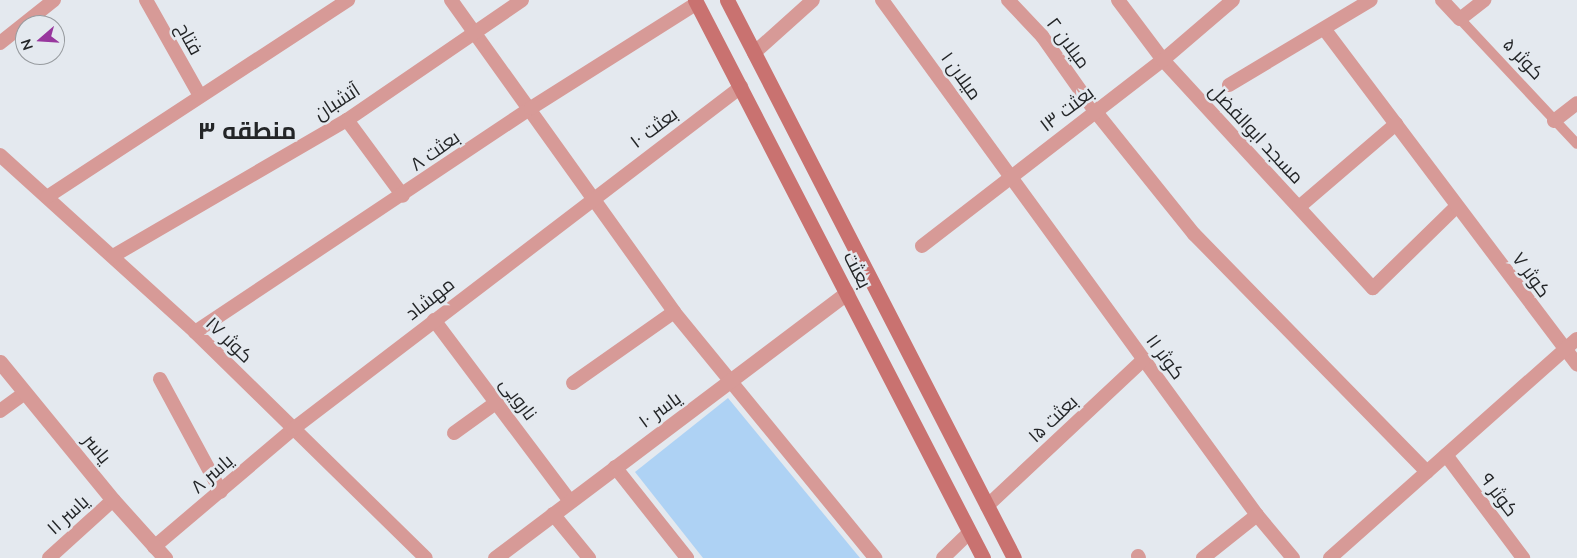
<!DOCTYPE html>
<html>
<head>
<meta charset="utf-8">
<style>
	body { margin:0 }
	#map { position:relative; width:1577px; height:558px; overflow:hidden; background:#e4e9ef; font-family:Mulish,Cairo,sans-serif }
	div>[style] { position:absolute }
	.building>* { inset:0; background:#aed2f4 }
	.pedestrian>* { height:10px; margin:-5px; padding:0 5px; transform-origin:5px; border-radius:5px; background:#d79a97 }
	.minor>* { height:14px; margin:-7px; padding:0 7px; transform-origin:7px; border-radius:7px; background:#d79a97 }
	.tertiary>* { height:15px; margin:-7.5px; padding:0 7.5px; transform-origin:7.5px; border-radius:7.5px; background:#d79a97 }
	.secondary>* { height:15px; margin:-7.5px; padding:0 7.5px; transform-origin:7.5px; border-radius:7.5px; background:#c97270 }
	span { translate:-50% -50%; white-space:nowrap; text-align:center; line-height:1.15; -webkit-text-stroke:5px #e4e9ef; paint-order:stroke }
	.street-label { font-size:19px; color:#232527 }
	.district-label { font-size:24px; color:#232527; font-weight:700 }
	.north { position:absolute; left:15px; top:15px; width:50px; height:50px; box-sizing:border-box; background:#e4e9ef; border:1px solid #979b9f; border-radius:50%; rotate:251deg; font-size:14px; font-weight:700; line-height:20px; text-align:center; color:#232527 }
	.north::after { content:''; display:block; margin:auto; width:18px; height:22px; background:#98379e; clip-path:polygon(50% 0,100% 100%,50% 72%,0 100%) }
</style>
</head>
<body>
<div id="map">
	<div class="building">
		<i style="clip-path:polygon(728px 398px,860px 558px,703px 558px,635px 472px)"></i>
	</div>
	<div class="pedestrian">
		<i style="left:1460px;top:19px;width:171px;rotate:46.9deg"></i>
	</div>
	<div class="minor">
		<i style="left:146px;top:0;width:110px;rotate:60.6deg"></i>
		<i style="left:451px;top:0;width:384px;rotate:54.4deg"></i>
		<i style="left:674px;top:312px;width:318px;rotate:50.7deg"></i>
		<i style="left:882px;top:0;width:637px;rotate:53.94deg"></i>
		<i style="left:1257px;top:515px;width:56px;rotate:50.1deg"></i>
		<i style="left:1008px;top:0;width:50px;rotate:46.6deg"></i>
		<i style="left:1042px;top:36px;width:92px;rotate:54.8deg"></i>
		<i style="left:1095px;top:111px;width:158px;rotate:51.2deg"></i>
		<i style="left:1194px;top:234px;width:333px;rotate:45.6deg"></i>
		<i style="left:1118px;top:0;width:75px;rotate:53.1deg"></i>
		<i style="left:1163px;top:60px;width:310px;rotate:47.4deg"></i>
		<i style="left:1373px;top:288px;width:117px;rotate:-44.3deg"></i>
		<i style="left:1442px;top:0;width:26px;rotate:47deg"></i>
		<i style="left:1460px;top:19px;width:31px;rotate:-38deg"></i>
		<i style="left:1325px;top:30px;width:419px;rotate:53deg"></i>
		<i style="left:0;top:43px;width:69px;rotate:-38.5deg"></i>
		<i style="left:754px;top:53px;width:79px;rotate:-41.9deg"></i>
		<i style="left:1229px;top:85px;width:165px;rotate:-30.9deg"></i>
		<i style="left:347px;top:120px;width:94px;rotate:53.6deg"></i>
		<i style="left:1554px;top:121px;width:29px;rotate:-38deg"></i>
		<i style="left:0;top:155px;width:263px;rotate:42.2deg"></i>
		<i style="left:195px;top:332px;width:323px;rotate:44.4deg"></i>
		<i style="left:47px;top:197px;width:360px;rotate:-33.2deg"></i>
		<i style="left:1299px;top:207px;width:128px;rotate:-40.6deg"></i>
		<i style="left:922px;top:246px;width:304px;rotate:-37.7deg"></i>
		<i style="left:1163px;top:60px;width:92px;rotate:-40.6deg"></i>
		<i style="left:113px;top:256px;width:271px;rotate:-30.2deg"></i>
		<i style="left:347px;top:120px;width:212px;rotate:-34.4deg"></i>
		<i style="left:434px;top:320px;width:226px;rotate:53.1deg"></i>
		<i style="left:195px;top:332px;width:404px;rotate:-33.7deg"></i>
		<i style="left:531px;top:108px;width:196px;rotate:-32.3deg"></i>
		<i style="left:160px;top:379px;width:128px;rotate:61.6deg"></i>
		<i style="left:573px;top:383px;width:123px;rotate:-35.1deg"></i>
		<i style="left:0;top:411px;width:31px;rotate:-36deg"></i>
		<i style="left:454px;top:433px;width:53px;rotate:-35.8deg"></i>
		<i style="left:1446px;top:455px;width:129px;rotate:53.2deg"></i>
		<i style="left:615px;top:467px;width:116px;rotate:51.6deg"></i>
		<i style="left:987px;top:506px;width:215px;rotate:-43.1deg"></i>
		<i style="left:553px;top:514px;width:57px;rotate:50.7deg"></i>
		<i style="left:154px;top:547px;width:182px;rotate:-40.3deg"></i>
		<i style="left:293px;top:429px;width:564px;rotate:-37.36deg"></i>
		<i style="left:1138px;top:556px;width:2px;rotate:63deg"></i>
		<i style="left:49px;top:558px;width:86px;rotate:-42.2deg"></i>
		<i style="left:943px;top:558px;width:37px;rotate:-44deg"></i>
		<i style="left:1203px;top:558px;width:69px;rotate:-38.5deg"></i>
		<i style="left:1330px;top:558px;width:330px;rotate:-41.6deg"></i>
	</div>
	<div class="tertiary">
		<i style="left:0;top:362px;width:178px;rotate:50.7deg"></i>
		<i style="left:113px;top:500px;width:78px;rotate:48.1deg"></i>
		<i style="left:495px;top:558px;width:441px;rotate:-37deg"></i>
	</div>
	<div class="secondary">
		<i style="left:695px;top:0;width:628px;rotate:62.7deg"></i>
		<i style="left:727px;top:0;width:627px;rotate:62.78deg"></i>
	</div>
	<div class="street-label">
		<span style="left:189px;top:39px;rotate:61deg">فتاح</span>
		<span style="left:1068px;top:43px;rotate:53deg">میلان ۲</span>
		<span style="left:1523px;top:59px;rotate:47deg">کوثر ۵</span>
		<span style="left:961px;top:76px;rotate:54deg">میلان ۱</span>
		<span style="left:337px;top:102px;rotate:-33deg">آتشبان</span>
		<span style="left:1067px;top:109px;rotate:-37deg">بعثت ۱۳</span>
		<span style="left:654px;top:128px;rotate:-37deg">بعثت ۱۰</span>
		<span style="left:1256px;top:134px;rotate:47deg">مسجد ابوالفضل</span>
		<span style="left:435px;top:151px;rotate:-35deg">بعثت ۸</span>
		<span style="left:857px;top:270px;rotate:63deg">بعثت</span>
		<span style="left:1531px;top:275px;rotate:54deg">کوثر ۷</span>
		<span style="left:430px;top:299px;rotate:-38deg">مهشاد</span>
		<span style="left:229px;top:340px;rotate:44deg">کوثر ۱۷</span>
		<span style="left:1165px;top:357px;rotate:54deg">کوثر ۱۱</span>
		<span style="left:518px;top:399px;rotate:53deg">نارویی</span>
		<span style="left:660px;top:410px;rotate:-36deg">یاسر ۱۰</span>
		<span style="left:1053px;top:419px;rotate:-43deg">بعثت ۱۵</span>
		<span style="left:97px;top:449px;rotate:51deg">یاسر</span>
		<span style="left:212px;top:474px;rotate:-41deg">یاسر ۸</span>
		<span style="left:1499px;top:495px;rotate:53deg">کوثر ۹</span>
		<span style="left:68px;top:515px;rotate:-42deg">یاسر ۱۱</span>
	</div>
	<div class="district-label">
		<span style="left:247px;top:131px">منطقه ۳</span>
	</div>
	<div class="north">N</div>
</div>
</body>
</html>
